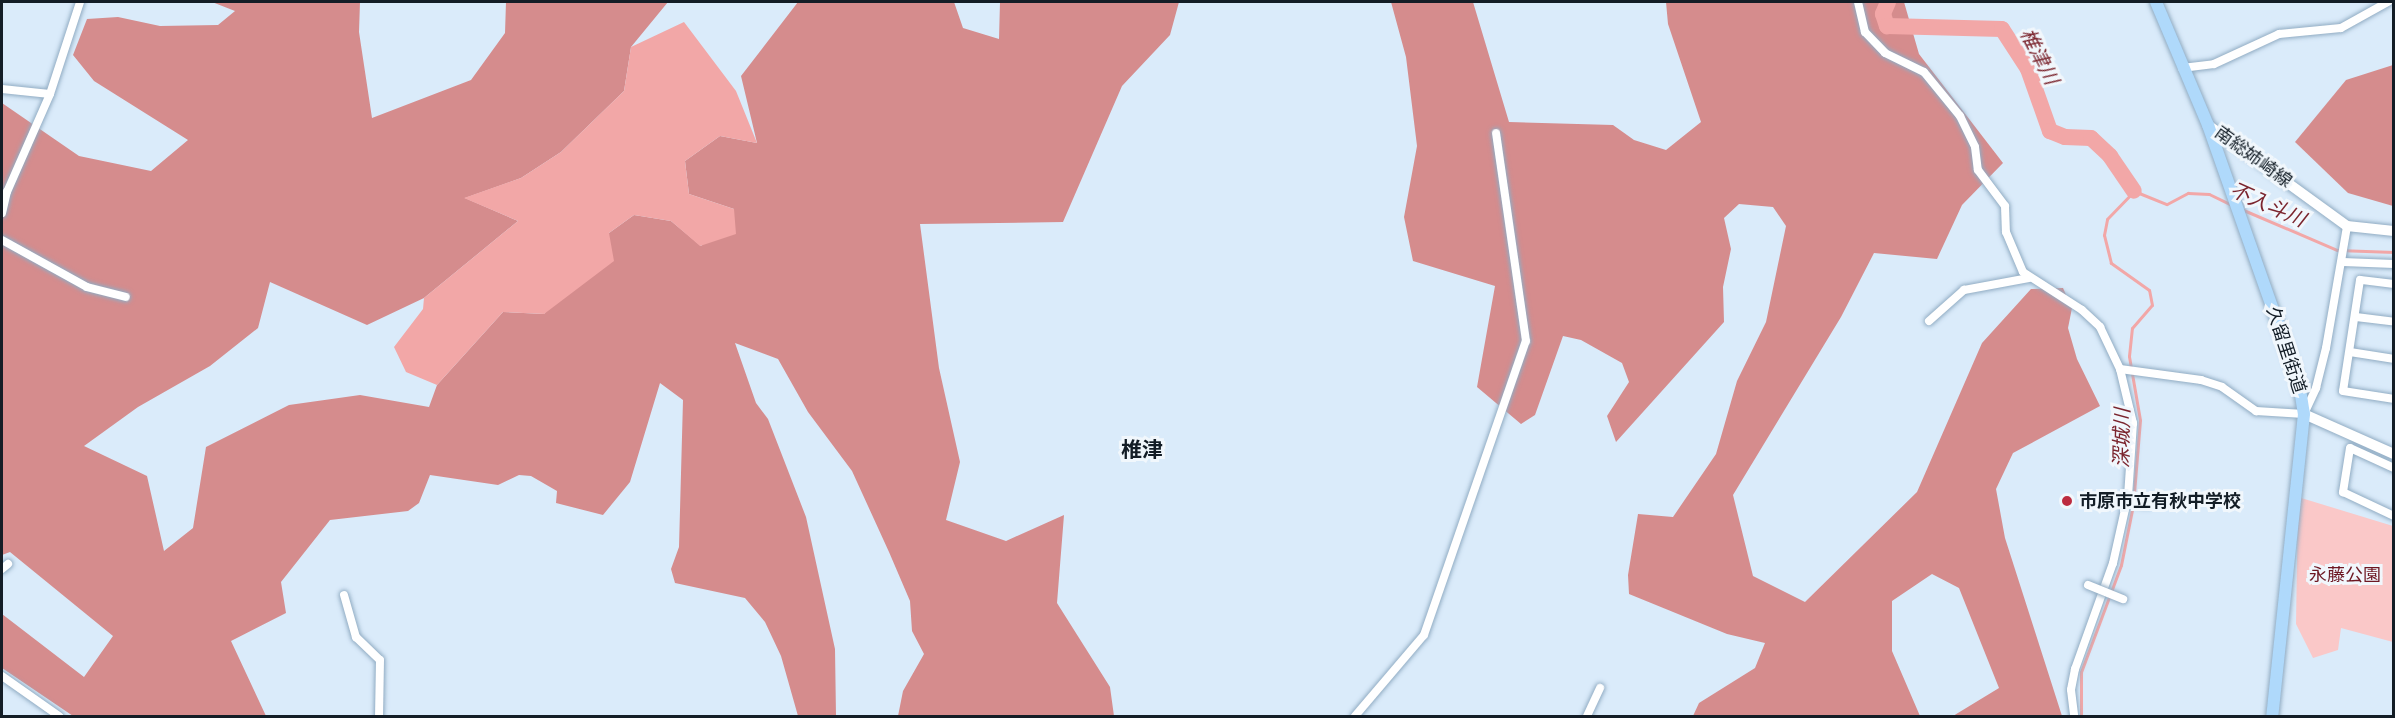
<!DOCTYPE html>
<html>
<head>
<meta charset="utf-8">
<style>
	body { margin:0 }
	#map { position:relative; width:2395px; height:718px; overflow:hidden; background:#daebfa; font-family:Mulish,"Noto Sans JP",sans-serif }
	div>[style] { position:absolute }
	.green>* { inset:0; background:#fac8c8 }
	.forest>* { inset:0; background:#d58c8d }
	.water>* { inset:0; background:#f2a7a7 }
	.stream>* { height:3px; margin:-1.5px; padding:0 1.5px; transform-origin:1.5px; border-radius:1.5px; background:#f2a7a7 }
	.river>* { height:16px; margin:-8px; padding:0 8px; transform-origin:8px; border-radius:8px; background:#f2a7a7 }
	.roads { filter:drop-shadow(0 0 2px #91acc3) drop-shadow(0 0 2px #91acc3) }
	.street>* { height:8px; margin:-4px; padding:0 4px; transform-origin:4px; border-radius:4px; background:#fff }
	.secondary>* { height:10px; margin:-5px; padding:0 5px; transform-origin:5px; border-radius:5px; background:#fff }
	.primary>* { height:12px; margin:-6px; padding:0 6px; transform-origin:6px; border-radius:6px; background:#afd9fb }
	.bridges { filter:drop-shadow(0 0 2px #91acc3) drop-shadow(0 0 2px #91acc3) }
	.street-bridge>* { height:8px; margin:-4px; padding:0 4px; transform-origin:4px; border-radius:4px; background:#fff }
	.dots>* { width:16px; height:16px; translate:-50% -50%; box-sizing:border-box; border:3px solid #f1f7fc; border-radius:50% }
	span { translate:-50% -50%; white-space:nowrap; text-align:center; line-height:1.15; -webkit-text-stroke:6px #f1f7fc; paint-order:stroke }
	.street-label { font-size:18px; color:#131d26 }
	.poi-label { font-size:18px; color:#131d26; font-weight:700 }
	.left { translate:0 -50%; text-align:left }
	.park-label { font-size:18px; color:#6d1722 }
	.water-label { font-size:20px; color:#7b252e; font-style:italic }
	.quarter-label { font-size:21px; color:#131d26; font-weight:700 }
	.frame { position:absolute; inset:0; border:3px solid #131d26; pointer-events:none }
</style>
</head>
<body>
<div id="map">
	<div class="green">
		<i style="clip-path:polygon(2298px 497px,2393px 526px,2393px 642px,2341px 628px,2338px 650px,2313px 658px,2296px 624px)"></i>
	</div>
	<div class="forest">
		<i style="clip-path:polygon(212px 2px,360px 2px,359px 32px,372px 118px,471px 80px,505px 33px,506px 2px,668px 2px,631px 47px,624px 91px,561px 152px,521px 178px,465px 198px,518px 221px,424px 298px,367px 325px,270px 282px,258px 328px,210px 366px,138px 407px,84px 446px,147px 476px,164px 551px,193px 528px,206px 447px,289px 405px,360px 395px,429px 407px,437px 385px,503px 312px,544px 314px,609px 233px,634px 215px,671px 221px,701px 246px,734px 209px,689px 194px,685px 161px,720px 136px,757px 143px,741px 76px,798px 2px,954px 2px,963px 28px,999px 39px,1000px 2px,1179px 2px,1170px 35px,1122px 86px,1063px 222px,920px 224px,939px 368px,960px 462px,946px 520px,1006px 541px,1064px 515px,1057px 603px,1110px 687px,1114px 716px,898px 716px,903px 691px,924px 654px,912px 631px,910px 601px,889px 552px,852px 471px,808px 412px,778px 359px,735px 343px,756px 403px,768px 419px,806px 517px,835px 649px,836px 716px,798px 716px,781px 656px,765px 622px,745px 598px,675px 583px,671px 569px,679px 547px,683px 400px,660px 383px,630px 482px,603px 515px,556px 503px,557px 491px,531px 476px,519px 475px,498px 485px,430px 475px,419px 503px,408px 511px,330px 520px,281px 582px,286px 613px,231px 641px,266px 716px,73px 716px,2px 668px,2px 614px,84px 677px,113px 636px,10px 552px,2px 555px,2px 103px,79px 156px,151px 171px,188px 140px,94px 81px,73px 55px,87px 19px,118px 17px,160px 26px,218px 25px,235px 11px)"></i>
		<i style="clip-path:polygon(1391px 2px,1473px 2px,1509px 122px,1613px 125px,1634px 140px,1666px 150px,1701px 122px,1668px 24px,1666px 2px,1904px 2px,1919px 54px,2003px 163px,1962px 205px,1937px 259px,1874px 253px,1841px 317px,1733px 495px,1753px 576px,1805px 602px,1917px 492px,1982px 343px,2031px 289px,2063px 288px,2072px 308px,2068px 328px,2077px 359px,2100px 406px,2013px 453px,1996px 489px,2005px 538px,2062px 716px,1953px 716px,1999px 688px,1959px 588px,1932px 574px,1892px 601px,1892px 651px,1920px 716px,1693px 716px,1699px 703px,1755px 668px,1765px 643px,1727px 634px,1629px 594px,1628px 575px,1638px 514px,1673px 517px,1716px 454px,1737px 381px,1766px 322px,1786px 226px,1773px 207px,1739px 204px,1724px 218px,1731px 249px,1723px 287px,1724px 322px,1616px 442px,1607px 416px,1629px 382px,1622px 363px,1581px 340px,1563px 336px,1535px 415px,1521px 424px,1477px 387px,1495px 286px,1413px 261px,1404px 217px,1417px 146px,1406px 57px)"></i>
		<i style="clip-path:polygon(2393px 65px,2394px 65px,2393px 206px,2348px 193px,2295px 142px,2346px 80px)"></i>
	</div>
	<div class="water">
		<i style="clip-path:polygon(684px 22px,736px 91px,757px 143px,720px 136px,685px 161px,689px 194px,734px 209px,736px 234px,700px 246px,671px 221px,634px 215px,609px 233px,614px 261px,544px 314px,503px 312px,437px 385px,406px 372px,394px 347px,423px 309px,424px 298px,518px 221px,464px 198px,521px 178px,561px 152px,624px 91px,631px 47px)"></i>
	</div>
	<div class="stream">
		<i style="left:2241px;top:209px;width:104px;rotate:23.1deg"></i>
		<i style="left:2337px;top:250px;width:57px;rotate:2deg"></i>
		<i style="left:2081px;top:716px;width:44px;rotate:-90deg"></i>
		<i style="left:2081px;top:672px;width:114px;rotate:-69.5deg"></i>
		<i style="left:2121px;top:565px;width:61px;rotate:-78.7deg"></i>
		<i style="left:2133px;top:505px;width:85px;rotate:-85.3deg"></i>
		<i style="left:2140px;top:420px;width:65px;rotate:-99.8deg"></i>
		<i style="left:2129px;top:356px;width:28px;rotate:-84deg"></i>
		<i style="left:2132px;top:328px;width:30px;rotate:-49deg"></i>
		<i style="left:2152px;top:305px;width:15px;rotate:-101deg"></i>
		<i style="left:2149px;top:290px;width:47px;rotate:-144.6deg"></i>
		<i style="left:2111px;top:263px;width:29px;rotate:-104deg"></i>
		<i style="left:2104px;top:235px;width:16px;rotate:-79deg"></i>
		<i style="left:2107px;top:219px;width:39px;rotate:-46deg"></i>
		<i style="left:2134px;top:191px;width:35px;rotate:22deg"></i>
		<i style="left:2167px;top:204px;width:24px;rotate:-28deg"></i>
		<i style="left:2188px;top:193px;width:21px;rotate:3deg"></i>
		<i style="left:2209px;top:194px;width:25px;rotate:26deg"></i>
	</div>
	<div class="river">
		<i style="left:1888px;top:2px;width:13px;rotate:113deg"></i>
		<i style="left:1883px;top:14px;width:13px;rotate:72deg"></i>
		<i style="left:1887px;top:26px;width:115px;rotate:1.5deg"></i>
		<i style="left:2002px;top:29px;width:48px;rotate:57deg"></i>
		<i style="left:2028px;top:69px;width:66px;rotate:70.5deg"></i>
		<i style="left:2050px;top:131px;width:16px;rotate:22deg"></i>
		<i style="left:2065px;top:137px;width:26px;rotate:2deg"></i>
		<i style="left:2091px;top:138px;width:26px;rotate:43deg"></i>
		<i style="left:2110px;top:156px;width:42px;rotate:55.6deg"></i>
	</div>
	<div class="roads">
		<div class="street">
			<i style="left:1858px;top:2px;width:31px;rotate:77deg"></i>
			<i style="left:1865px;top:32px;width:29px;rotate:46deg"></i>
			<i style="left:1885px;top:53px;width:43px;rotate:26deg"></i>
			<i style="left:1924px;top:72px;width:57px;rotate:50.7deg"></i>
			<i style="left:1960px;top:116px;width:34px;rotate:64deg"></i>
			<i style="left:1975px;top:147px;width:23px;rotate:83deg"></i>
			<i style="left:1978px;top:170px;width:45px;rotate:53.1deg"></i>
			<i style="left:2005px;top:206px;width:26px;rotate:88deg"></i>
			<i style="left:2006px;top:232px;width:43px;rotate:67deg"></i>
			<i style="left:2023px;top:272px;width:70px;rotate:32.8deg"></i>
			<i style="left:2082px;top:310px;width:25px;rotate:43deg"></i>
			<i style="left:2100px;top:327px;width:47px;rotate:64.5deg"></i>
			<i style="left:2120px;top:369px;width:56px;rotate:76.5deg"></i>
			<i style="left:2133px;top:423px;width:73px;rotate:93.9deg"></i>
			<i style="left:2128px;top:496px;width:69px;rotate:102.6deg"></i>
			<i style="left:2113px;top:563px;width:113px;rotate:109.7deg"></i>
			<i style="left:2075px;top:669px;width:21px;rotate:101deg"></i>
			<i style="left:2071px;top:690px;width:26px;rotate:83deg"></i>
			<i style="left:2182px;top:68px;width:32px;rotate:-7deg"></i>
			<i style="left:2214px;top:64px;width:72px;rotate:-24.8deg"></i>
			<i style="left:2279px;top:34px;width:62px;rotate:-5.5deg"></i>
			<i style="left:2341px;top:28px;width:54px;rotate:-29deg"></i>
			<i style="left:2px;top:89px;width:48px;rotate:5.9deg"></i>
			<i style="left:2px;top:213px;width:22px;rotate:-77deg"></i>
			<i style="left:7px;top:192px;width:107px;rotate:-66.3deg"></i>
			<i style="left:50px;top:94px;width:97px;rotate:-71.9deg"></i>
			<i style="left:2px;top:240px;width:97px;rotate:28.9deg"></i>
			<i style="left:87px;top:287px;width:40px;rotate:14.4deg"></i>
			<i style="left:2343px;top:262px;width:51px;rotate:2.2deg"></i>
			<i style="left:2394px;top:284px;width:34px;rotate:-173deg"></i>
			<i style="left:2360px;top:280px;width:112px;rotate:98.7deg"></i>
			<i style="left:2343px;top:391px;width:52px;rotate:8.9deg"></i>
			<i style="left:2356px;top:317px;width:38px;rotate:7deg"></i>
			<i style="left:1929px;top:321px;width:47px;rotate:-41.5deg"></i>
			<i style="left:1964px;top:290px;width:66px;rotate:-10.5deg"></i>
			<i style="left:2350px;top:352px;width:45px;rotate:9deg"></i>
			<i style="left:2120px;top:369px;width:82px;rotate:7.7deg"></i>
			<i style="left:2201px;top:380px;width:22px;rotate:18deg"></i>
			<i style="left:2222px;top:387px;width:42px;rotate:35.2deg"></i>
			<i style="left:2256px;top:411px;width:48px;rotate:3.6deg"></i>
			<i style="left:2304px;top:414px;width:29px;rotate:-65deg"></i>
			<i style="left:2316px;top:388px;width:41px;rotate:-76deg"></i>
			<i style="left:2326px;top:348px;width:124px;rotate:-80.2deg"></i>
			<i style="left:2394px;top:468px;width:48px;rotate:-155.6deg"></i>
			<i style="left:2350px;top:448px;width:45px;rotate:99deg"></i>
			<i style="left:2343px;top:492px;width:56px;rotate:25.2deg"></i>
			<i style="left:2px;top:569px;width:8px;rotate:-40deg"></i>
			<i style="left:344px;top:595px;width:44px;rotate:74.1deg"></i>
			<i style="left:356px;top:637px;width:33px;rotate:44deg"></i>
			<i style="left:380px;top:660px;width:56px;rotate:91deg"></i>
			<i style="left:2px;top:676px;width:70px;rotate:35.1deg"></i>
			<i style="left:1355px;top:716px;width:106px;rotate:-49.6deg"></i>
			<i style="left:1424px;top:635px;width:311px;rotate:-70.9deg"></i>
			<i style="left:1526px;top:341px;width:210px;rotate:-98.2deg"></i>
			<i style="left:1587px;top:716px;width:31px;rotate:-65deg"></i>
		</div>
		<div class="secondary">
			<i style="left:2208px;top:125px;width:172px;rotate:36deg"></i>
			<i style="left:2347px;top:226px;width:47px;rotate:6.1deg"></i>
			<i style="left:2304px;top:414px;width:98px;rotate:24deg"></i>
		</div>
		<div class="primary">
			<i style="left:2156px;top:2px;width:134px;rotate:67.1deg"></i>
			<i style="left:2208px;top:125px;width:274px;rotate:70.6deg"></i>
			<i style="left:2299px;top:383px;width:31px;rotate:81deg"></i>
			<i style="left:2304px;top:414px;width:304px;rotate:96deg"></i>
		</div>
	</div>
	<div class="bridges">
		<div class="street-bridge">
			<i style="left:2107px;top:499px;width:41px;rotate:7deg"></i>
			<i style="left:2088px;top:585px;width:38px;rotate:22deg"></i>
		</div>
	</div>
	<div class="dots">
		<i style="left:2067px;top:501px;background:#bc2b3f"></i>
	</div>
	<div class="street-label">
		<span style="left:2253px;top:157px;rotate:36deg">南総姉崎線</span>
		<span style="left:2286px;top:350px;rotate:72deg">久留里街道</span>
	</div>
	<div class="poi-label">
		<span class="left" style="left:2079px;top:501px">市原市立有秋中学校</span>
	</div>
	<div class="park-label">
		<span style="left:2345px;top:575px">永藤公園</span>
	</div>
	<div class="water-label">
		<span style="left:2040px;top:56px;rotate:63deg">椎津川</span>
		<span style="left:2268px;top:204px;rotate:24deg">不入斗川</span>
		<span style="left:2121px;top:438px;rotate:-89deg">深城川</span>
	</div>
	<div class="quarter-label">
		<span style="left:1142px;top:449px">椎津</span>
	</div>
	<div class="frame"></div>
</div>
</body>
</html>
